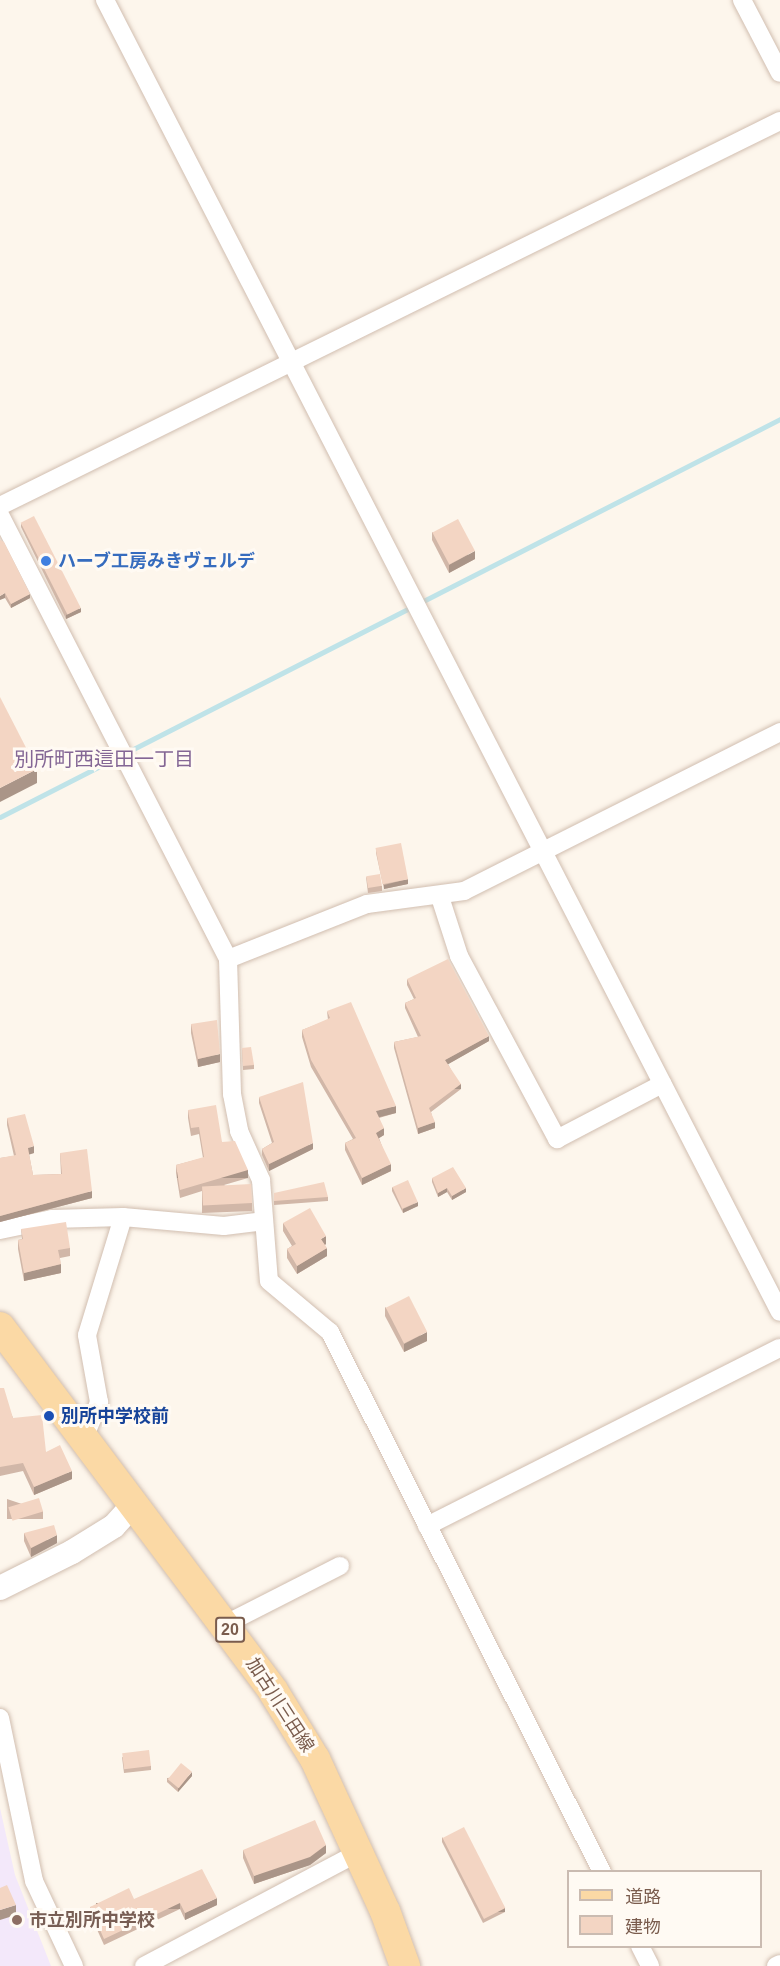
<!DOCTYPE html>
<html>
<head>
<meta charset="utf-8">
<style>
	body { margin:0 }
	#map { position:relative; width:780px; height:1966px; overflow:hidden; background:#fdf6ec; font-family:Helvetica,"Noto Sans JP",sans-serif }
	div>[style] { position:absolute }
	.education>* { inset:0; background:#f3e8fa }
	.stream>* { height:5px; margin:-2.5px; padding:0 2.5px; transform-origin:2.5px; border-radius:2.5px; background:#bfe3e8 }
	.roads { filter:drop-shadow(0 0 2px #d1beb0) drop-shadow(0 0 2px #d1beb0) }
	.minor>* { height:18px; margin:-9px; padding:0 9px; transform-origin:9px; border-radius:9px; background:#fff }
	.tertiary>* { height:24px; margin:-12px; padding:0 12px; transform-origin:12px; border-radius:12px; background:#fff }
	.primary>* { height:30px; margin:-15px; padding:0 15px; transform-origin:15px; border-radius:15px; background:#fbd9a5 }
	.wall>* { inset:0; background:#d1b7a8 }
	.shaded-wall>* { inset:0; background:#aa9588; transform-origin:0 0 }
	.building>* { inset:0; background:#f3d5c3; transform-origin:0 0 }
	.dots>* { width:16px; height:16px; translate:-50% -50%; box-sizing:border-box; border:3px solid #fffaf3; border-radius:50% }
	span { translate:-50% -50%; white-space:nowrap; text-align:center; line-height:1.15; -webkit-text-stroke:6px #fffaf3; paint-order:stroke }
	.shield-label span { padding:2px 4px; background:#fffaf3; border:2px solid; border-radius:4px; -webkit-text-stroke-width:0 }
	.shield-label { font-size:16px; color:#7a5c4d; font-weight:700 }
	.shop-label { font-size:18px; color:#366cbe; font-weight:700 }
	.left { translate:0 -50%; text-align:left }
	.transit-label { font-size:18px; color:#164399; font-weight:700 }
	.street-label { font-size:18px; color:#7a5c4d }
	.education-label { font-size:18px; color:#785e54; font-weight:700 }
	.neighbourhood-label { font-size:20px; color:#846695 }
	.legend { position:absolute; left:567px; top:1870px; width:195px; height:78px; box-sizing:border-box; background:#fffaf3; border:2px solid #cabbb1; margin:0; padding:8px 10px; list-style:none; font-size:18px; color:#7a5c4d }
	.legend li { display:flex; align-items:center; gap:12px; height:30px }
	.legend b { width:30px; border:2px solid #cabbb1 }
</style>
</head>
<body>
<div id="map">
	<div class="education">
		<i style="clip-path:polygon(0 1808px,15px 1875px,51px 1966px,0 1966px)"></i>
	</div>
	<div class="stream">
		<i style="left:0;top:817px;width:876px;rotate:-27.03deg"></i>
	</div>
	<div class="roads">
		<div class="minor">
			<i style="left:105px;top:0;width:1475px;rotate:62.78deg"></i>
			<i style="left:742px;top:0;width:82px;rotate:62.5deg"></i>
			<i style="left:0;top:506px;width:870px;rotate:-26.27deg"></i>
			<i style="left:0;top:515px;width:499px;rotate:62.8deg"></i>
			<i style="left:228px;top:959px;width:135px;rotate:88.3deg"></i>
			<i style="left:232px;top:1094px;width:38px;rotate:79deg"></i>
			<i style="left:239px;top:1131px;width:54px;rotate:65.8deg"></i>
			<i style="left:261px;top:1180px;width:101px;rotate:85.5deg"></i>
			<i style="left:269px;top:1281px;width:80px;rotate:39.9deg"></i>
			<i style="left:330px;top:1332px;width:605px;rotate:63.27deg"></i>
			<i style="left:440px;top:897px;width:62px;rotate:72.1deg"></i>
			<i style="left:459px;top:956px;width:208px;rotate:61.8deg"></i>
			<i style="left:557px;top:1139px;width:119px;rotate:-27.6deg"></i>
			<i style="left:228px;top:959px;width:149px;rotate:-21.6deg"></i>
			<i style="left:367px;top:904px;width:98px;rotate:-7.6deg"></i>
			<i style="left:464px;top:891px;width:354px;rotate:-26.7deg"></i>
			<i style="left:0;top:1230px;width:53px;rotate:-11.9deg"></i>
			<i style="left:52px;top:1219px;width:71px;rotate:-1.6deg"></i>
			<i style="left:123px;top:1217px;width:101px;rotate:5.1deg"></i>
			<i style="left:224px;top:1226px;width:39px;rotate:-7deg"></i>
			<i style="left:84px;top:1438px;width:39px;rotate:-67deg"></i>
			<i style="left:99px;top:1402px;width:68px;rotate:-100.2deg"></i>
			<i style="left:87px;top:1335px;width:123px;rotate:-73deg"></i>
			<i style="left:427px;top:1526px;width:395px;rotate:-26.8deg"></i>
			<i style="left:226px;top:1624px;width:128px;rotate:-27deg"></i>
			<i style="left:0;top:1718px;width:167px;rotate:78.2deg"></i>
			<i style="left:34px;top:1881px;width:94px;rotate:64.8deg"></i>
			<i style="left:640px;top:1946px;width:22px;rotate:63deg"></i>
			<i style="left:144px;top:1966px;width:243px;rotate:-27.9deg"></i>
			<i style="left:776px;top:1966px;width:4px;rotate:-27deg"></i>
		</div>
		<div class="tertiary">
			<i style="left:0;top:1588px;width:80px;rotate:-26.6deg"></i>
			<i style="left:72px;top:1552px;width:49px;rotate:-31.8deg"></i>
			<i style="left:114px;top:1526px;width:30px;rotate:-48deg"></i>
		</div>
		<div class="primary">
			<i style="left:0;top:1327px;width:455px;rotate:53.1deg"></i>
			<i style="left:273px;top:1691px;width:80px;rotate:58.3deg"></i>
			<i style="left:315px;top:1759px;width:167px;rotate:65.3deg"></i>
			<i style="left:385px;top:1911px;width:59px;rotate:70deg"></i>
		</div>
	</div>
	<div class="wall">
		<i style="clip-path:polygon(21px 523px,81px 612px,66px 619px,21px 527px)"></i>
		<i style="clip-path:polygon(432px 532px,475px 559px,449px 573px,432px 540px)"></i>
		<i style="clip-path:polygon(0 540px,30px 598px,11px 608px,5px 598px)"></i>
		<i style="clip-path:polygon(376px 849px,408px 884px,384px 889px,376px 853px)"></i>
		<i style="clip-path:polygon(366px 877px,382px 886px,382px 891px,368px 893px)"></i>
		<i style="clip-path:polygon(407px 979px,489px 1041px,448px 1064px,461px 1089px,431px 1112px,435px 1128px,418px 1134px,394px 1048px,394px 1042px,418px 1037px,405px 1008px,405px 1003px,414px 999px,407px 985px)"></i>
		<i style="clip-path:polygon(327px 1011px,396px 1113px,379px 1118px,384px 1135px,379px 1138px,391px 1171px,362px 1185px,345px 1150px,345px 1143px,353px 1139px,311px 1067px,302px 1037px,302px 1030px,328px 1020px)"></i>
		<i style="clip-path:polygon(191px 1024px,220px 1062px,198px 1067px,191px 1033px)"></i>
		<i style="clip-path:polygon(242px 1048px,254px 1065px,254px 1069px,243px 1070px)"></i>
		<i style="clip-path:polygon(259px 1097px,313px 1149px,269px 1171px,262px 1155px,262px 1149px,272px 1143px,259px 1103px)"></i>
		<i style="clip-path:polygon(188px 1110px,222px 1142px,248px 1178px,224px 1185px,252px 1203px,252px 1211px,202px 1213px,202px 1191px,180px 1198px,176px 1173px,176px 1165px,203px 1158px,199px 1134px,191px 1136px,188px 1118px)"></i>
		<i style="clip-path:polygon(7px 1118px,34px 1153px,29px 1154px,33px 1175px,61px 1174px,60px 1153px,92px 1198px,0 1222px,0 1158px,14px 1156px,7px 1125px)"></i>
		<i style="clip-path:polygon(432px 1178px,466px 1192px,452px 1200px,447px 1192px,438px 1197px,432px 1182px)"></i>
		<i style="clip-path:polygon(392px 1187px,418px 1206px,403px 1213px,392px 1191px)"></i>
		<i style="clip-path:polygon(274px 1193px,328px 1197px,328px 1201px,274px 1205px)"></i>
		<i style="clip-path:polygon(283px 1223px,326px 1244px,325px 1245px,327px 1256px,297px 1274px,287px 1258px,287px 1249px,292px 1246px,283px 1231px)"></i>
		<i style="clip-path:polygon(21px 1229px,70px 1248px,70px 1256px,60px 1258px,61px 1273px,24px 1281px,18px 1249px,18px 1240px,22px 1239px)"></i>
		<i style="clip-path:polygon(385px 1307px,427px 1341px,404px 1352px,385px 1316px)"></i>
		<i style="clip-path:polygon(0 1388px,13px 1418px,72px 1479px,34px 1495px,23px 1471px,0 1476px)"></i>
		<i style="clip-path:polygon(7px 1499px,43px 1511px,43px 1519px,7px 1519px)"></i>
		<i style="clip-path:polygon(24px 1533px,57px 1543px,31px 1557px,24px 1541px)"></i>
		<i style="clip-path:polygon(122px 1757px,151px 1766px,151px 1770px,124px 1773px)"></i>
		<i style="clip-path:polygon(192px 1776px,178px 1792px,167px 1782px,167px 1778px)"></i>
		<i style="clip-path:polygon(442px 1837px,505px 1912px,483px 1923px,442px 1842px)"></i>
		<i style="clip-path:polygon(243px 1850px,326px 1853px,310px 1865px,254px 1884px,243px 1858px)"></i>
		<i style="clip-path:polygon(134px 1899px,217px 1905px,185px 1920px,180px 1909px,104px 1945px,90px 1914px,90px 1907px)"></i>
	</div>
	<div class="shaded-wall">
		<i style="clip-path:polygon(475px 551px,475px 559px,449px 573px,449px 565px)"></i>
		<i style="clip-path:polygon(5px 593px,5px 598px,0 600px,0 596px)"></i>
		<i style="clip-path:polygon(30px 594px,30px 598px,11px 608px,11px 604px)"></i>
		<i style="clip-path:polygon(81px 608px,81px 612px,66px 619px,66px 615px)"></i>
		<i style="clip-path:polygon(37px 769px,37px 783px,0 802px,0 788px)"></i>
		<i style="clip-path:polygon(408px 879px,408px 884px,384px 889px,384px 885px)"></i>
		<i style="clip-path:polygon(489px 1036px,489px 1041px,445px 1066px,445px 1060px)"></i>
		<i style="clip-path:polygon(220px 1054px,220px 1062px,198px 1067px,198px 1059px)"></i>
		<i style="left:461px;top:1084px;width:5px;height:40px;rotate:90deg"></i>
		<i style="clip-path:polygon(396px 1106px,396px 1113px,376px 1118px,376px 1111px)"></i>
		<i style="clip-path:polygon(435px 1122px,435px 1128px,418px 1134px,418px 1128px)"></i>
		<i style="clip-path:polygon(384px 1128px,384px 1135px,376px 1140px,376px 1133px)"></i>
		<i style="clip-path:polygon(313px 1143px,313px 1149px,269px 1171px,269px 1164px)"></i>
		<i style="clip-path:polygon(34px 1146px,34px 1153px,28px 1155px,28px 1148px)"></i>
		<i style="clip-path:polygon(391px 1164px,391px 1171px,362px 1185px,362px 1178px)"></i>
		<i style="left:248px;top:1170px;width:8px;height:71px;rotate:90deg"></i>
		<i style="clip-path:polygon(447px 1188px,447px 1192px,438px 1197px,438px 1193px)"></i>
		<i style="clip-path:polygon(466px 1188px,466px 1192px,452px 1200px,452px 1196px)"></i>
		<i style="clip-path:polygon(92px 1191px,92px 1198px,0 1222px,0 1216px)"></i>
		<i style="clip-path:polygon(418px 1202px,418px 1206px,403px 1213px,403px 1209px)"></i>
		<i style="clip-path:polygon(326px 1236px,326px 1244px,321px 1247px,321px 1239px)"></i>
		<i style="clip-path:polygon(327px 1248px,327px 1256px,297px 1274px,297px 1266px)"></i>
		<i style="clip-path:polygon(61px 1264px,61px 1273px,24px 1281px,24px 1273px)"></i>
		<i style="clip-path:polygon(427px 1332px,427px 1341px,404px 1352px,404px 1344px)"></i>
		<i style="clip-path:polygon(72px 1471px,72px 1479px,34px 1495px,34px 1487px)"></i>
		<i style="clip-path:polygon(57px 1535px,57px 1543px,31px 1557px,31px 1548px)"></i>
		<i style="clip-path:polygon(192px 1772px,192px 1776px,178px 1792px,178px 1788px)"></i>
		<i style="clip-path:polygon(326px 1845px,326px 1853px,310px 1865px,254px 1884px,254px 1876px)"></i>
		<i style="clip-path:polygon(217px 1898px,217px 1905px,185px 1920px,185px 1913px)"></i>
		<i style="left:180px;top:1903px;width:6px;height:84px;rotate:90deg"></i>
		<i style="clip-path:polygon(16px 1905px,16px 1915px,0 1920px,0 1910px)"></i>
		<i style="left:505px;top:1908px;width:4px;height:25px;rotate:90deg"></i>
	</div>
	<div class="building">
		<i style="left:34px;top:516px;width:103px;height:15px;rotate:63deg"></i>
		<i style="left:458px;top:519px;width:36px;height:29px;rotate:62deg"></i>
		<i style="clip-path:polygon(0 540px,4px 542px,30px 594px,11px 604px,5px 593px,0 596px)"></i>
		<i style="clip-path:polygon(0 697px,37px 769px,0 788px)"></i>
		<i style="left:401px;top:843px;width:37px;height:26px;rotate:79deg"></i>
		<i style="left:380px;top:874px;width:12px;height:14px;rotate:81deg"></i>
		<i style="clip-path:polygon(448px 959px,489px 1036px,445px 1060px,461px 1084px,429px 1108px,435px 1122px,418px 1128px,394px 1042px,421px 1036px,405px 1003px,416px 998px,407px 979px)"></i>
		<i style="clip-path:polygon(351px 1002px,396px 1106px,376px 1111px,384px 1128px,376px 1133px,391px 1164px,362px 1178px,345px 1143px,356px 1138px,311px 1060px,302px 1030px,330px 1018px,327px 1011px)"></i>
		<i style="clip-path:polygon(217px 1020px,220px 1054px,198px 1059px,191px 1024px)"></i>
		<i style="clip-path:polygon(251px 1047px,254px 1065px,243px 1066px,242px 1048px)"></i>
		<i style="clip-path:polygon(303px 1082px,313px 1143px,269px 1164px,262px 1149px,274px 1142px,259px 1097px)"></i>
		<i style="clip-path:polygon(216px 1105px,222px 1142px,235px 1141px,248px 1170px,180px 1190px,176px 1165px,204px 1157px,199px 1127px,191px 1128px,188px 1110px)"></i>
		<i style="clip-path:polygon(25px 1114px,34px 1146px,28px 1148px,33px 1175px,62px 1174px,60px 1153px,87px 1149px,92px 1191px,0 1216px,0 1158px,16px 1155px,7px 1118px)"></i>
		<i style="clip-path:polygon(453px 1167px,466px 1188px,452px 1196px,447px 1188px,438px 1193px,432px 1178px)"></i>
		<i style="left:408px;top:1180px;width:24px;height:17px;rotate:66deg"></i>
		<i style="clip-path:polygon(324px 1182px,328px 1197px,274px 1201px,274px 1193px)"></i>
		<i style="left:251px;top:1184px;width:19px;height:49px;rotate:87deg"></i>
		<i style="clip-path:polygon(310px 1208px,326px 1236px,321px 1239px,327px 1248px,297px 1266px,287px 1249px,296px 1244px,283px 1223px)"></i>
		<i style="clip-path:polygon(66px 1222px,70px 1248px,58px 1250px,61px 1264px,24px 1273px,18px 1240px,23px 1239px,21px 1229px)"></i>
		<i style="left:409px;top:1296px;width:40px;height:26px;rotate:63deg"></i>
		<i style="clip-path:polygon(0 1388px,4px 1388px,13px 1418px,42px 1415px,46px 1452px,60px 1445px,72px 1471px,34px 1487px,23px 1463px,0 1467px)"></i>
		<i style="left:39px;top:1498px;width:14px;height:32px;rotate:73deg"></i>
		<i style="clip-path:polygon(54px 1525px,57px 1535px,31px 1548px,24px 1533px)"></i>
		<i style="left:149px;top:1750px;width:16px;height:27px;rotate:83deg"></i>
		<i style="left:181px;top:1763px;width:14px;height:21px;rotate:39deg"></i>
		<i style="clip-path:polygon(315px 1820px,326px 1845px,310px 1857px,254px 1876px,243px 1850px)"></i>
		<i style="left:464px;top:1827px;width:91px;height:24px;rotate:63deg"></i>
		<i style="clip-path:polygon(202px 1869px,217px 1898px,185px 1913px,180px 1903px,104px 1939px,90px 1907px,129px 1888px,134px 1899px)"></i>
		<i style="clip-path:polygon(7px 1885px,16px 1905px,0 1910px,0 1888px)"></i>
	</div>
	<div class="dots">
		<i style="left:46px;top:561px;background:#3f7fe0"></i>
		<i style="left:49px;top:1416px;background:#1a4fb4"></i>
		<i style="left:17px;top:1920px;background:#8d6e63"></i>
	</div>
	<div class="shield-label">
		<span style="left:230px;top:1630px">20</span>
	</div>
	<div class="shop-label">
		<span class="left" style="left:58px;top:561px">ハーブ工房みきヴェルデ</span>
	</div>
	<div class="transit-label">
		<span class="left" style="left:61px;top:1416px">別所中学校前</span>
	</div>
	<div class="street-label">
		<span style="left:280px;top:1705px;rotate:57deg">加古川三田線</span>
	</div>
	<div class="education-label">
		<span class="left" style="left:29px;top:1920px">市立別所中学校</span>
	</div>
	<div class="neighbourhood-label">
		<span style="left:104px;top:759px">別所町西這田一丁目</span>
	</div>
	<ul class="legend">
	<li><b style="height:8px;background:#fbd9a5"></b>道路</li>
	<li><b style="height:16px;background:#f3d5c3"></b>建物</li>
	</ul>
</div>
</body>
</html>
